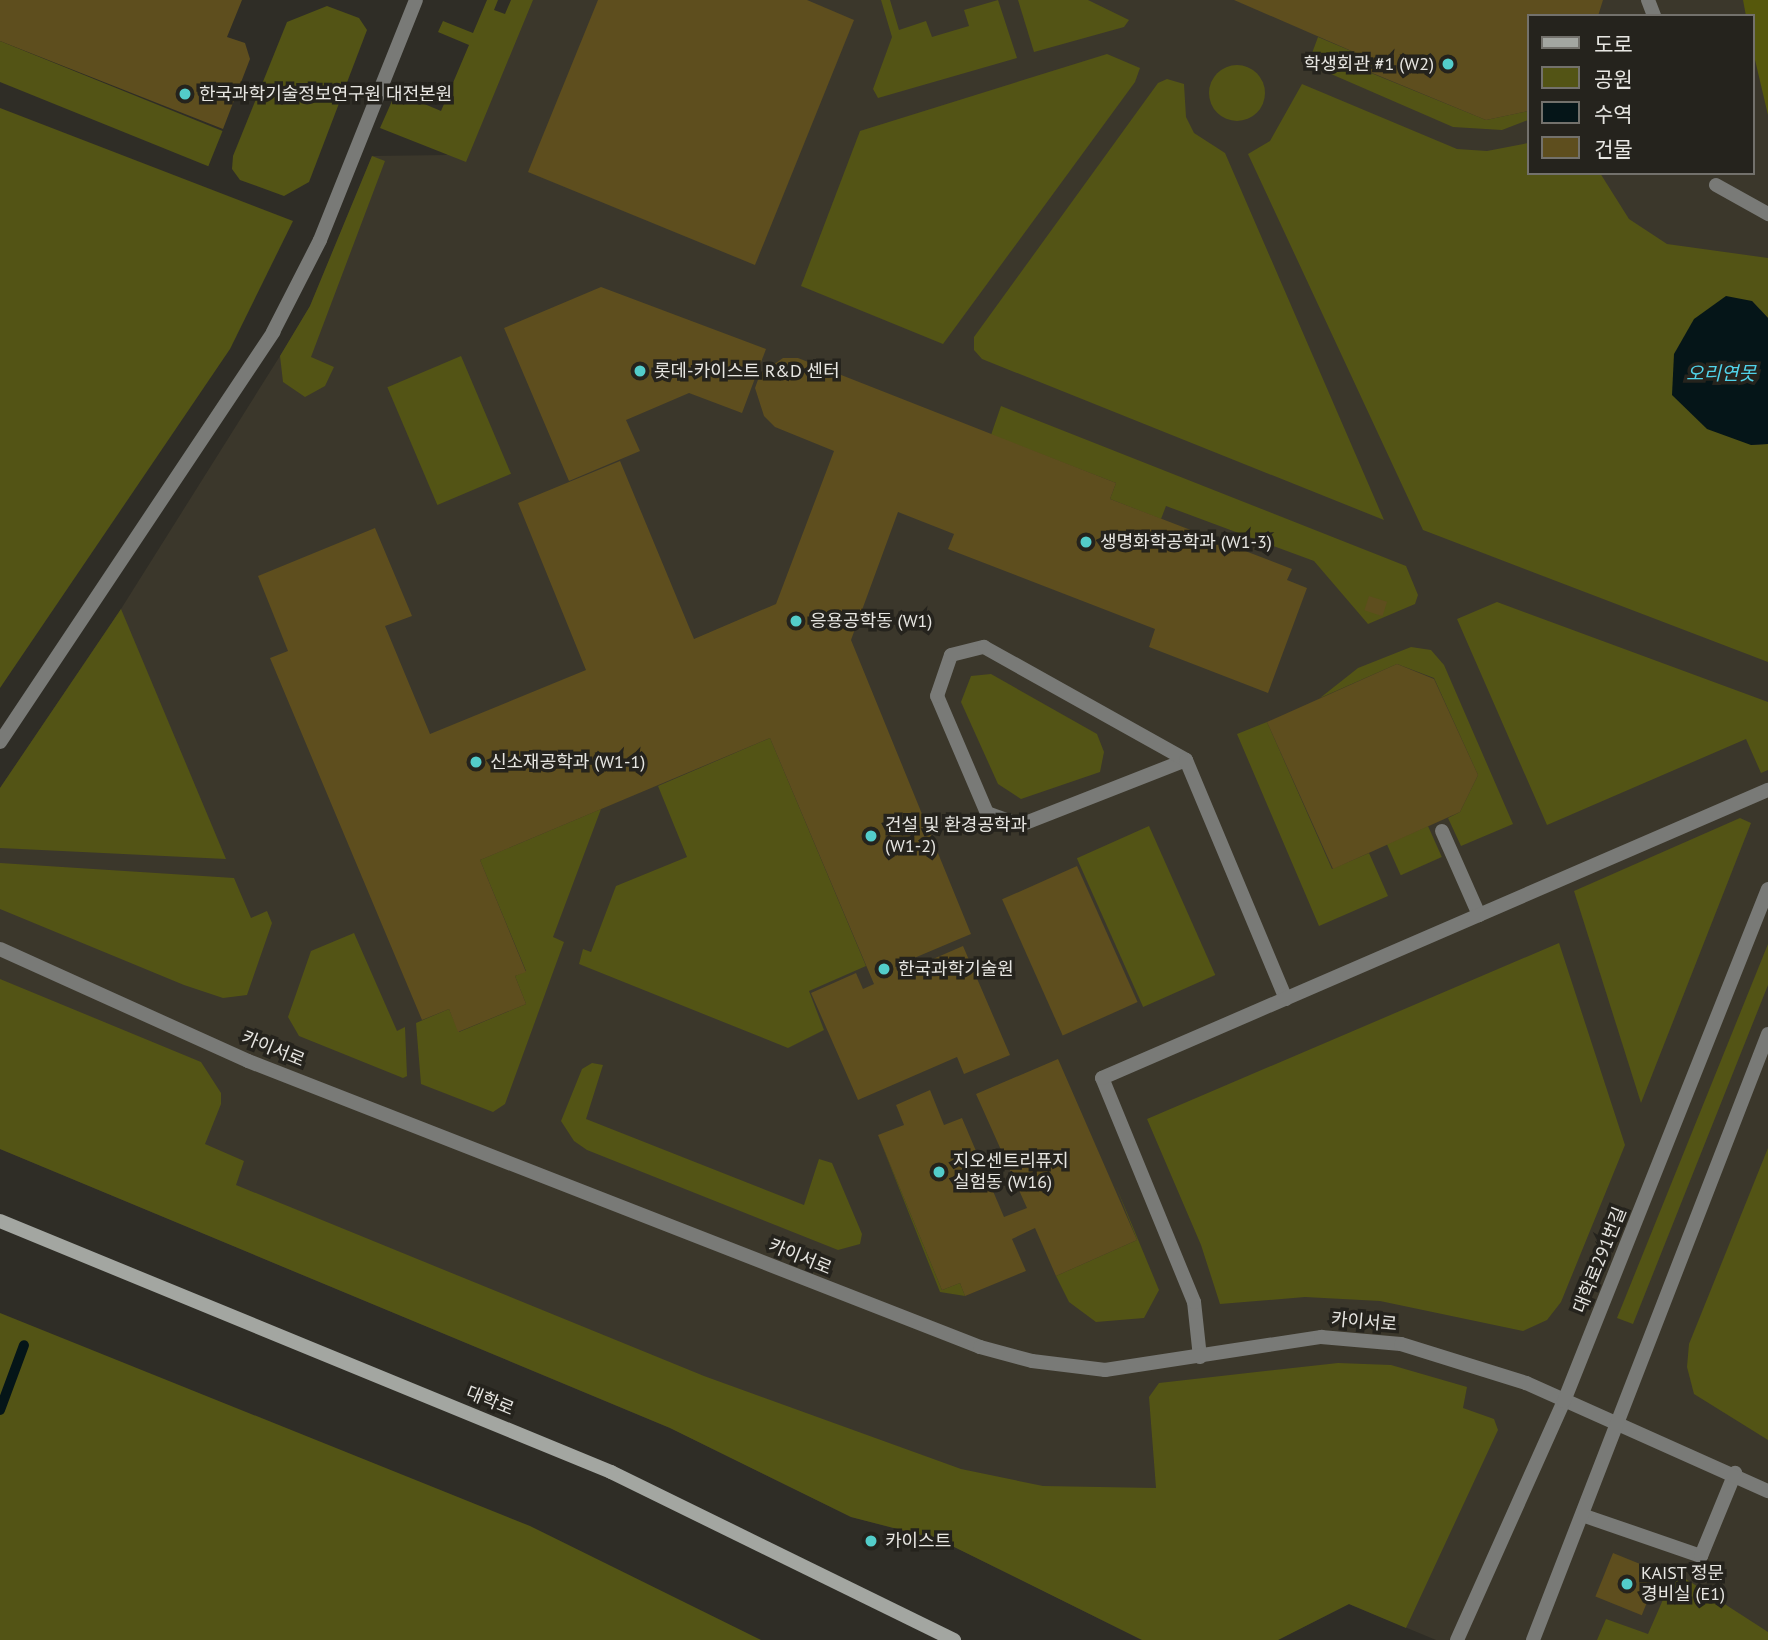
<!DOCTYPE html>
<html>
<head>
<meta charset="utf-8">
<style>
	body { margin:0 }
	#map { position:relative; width:1768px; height:1640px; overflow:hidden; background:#2f2d26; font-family:"PT Sans","Noto Sans KR",sans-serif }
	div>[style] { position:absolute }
	.built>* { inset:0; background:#3b372b }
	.green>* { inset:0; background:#535415; transform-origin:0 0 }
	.round { border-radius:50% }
	.forest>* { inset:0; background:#56580c }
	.water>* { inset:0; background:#051518 }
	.stream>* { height:10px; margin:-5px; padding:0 5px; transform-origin:5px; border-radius:5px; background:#051518 }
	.building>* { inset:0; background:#5e4e1e; transform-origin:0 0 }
	.lane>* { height:14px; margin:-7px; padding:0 7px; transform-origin:7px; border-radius:7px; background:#797a77 }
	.street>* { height:14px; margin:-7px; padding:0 7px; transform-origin:7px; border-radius:7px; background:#797a77 }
	.secondary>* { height:14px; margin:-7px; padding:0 7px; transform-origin:7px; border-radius:7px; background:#a3a6a1 }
	.dots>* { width:19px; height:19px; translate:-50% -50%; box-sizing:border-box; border:4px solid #25231d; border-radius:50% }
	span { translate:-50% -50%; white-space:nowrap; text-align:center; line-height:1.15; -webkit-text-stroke:7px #25231d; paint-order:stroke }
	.poi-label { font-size:18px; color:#e7e6e2 }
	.right { translate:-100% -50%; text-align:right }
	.left { translate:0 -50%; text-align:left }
	.street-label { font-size:18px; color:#e7e6e2 }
	.water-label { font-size:19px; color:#51d2e9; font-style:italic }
	.legend { position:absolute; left:1527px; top:14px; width:228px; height:161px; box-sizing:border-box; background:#25231d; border:2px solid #73716c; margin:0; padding:9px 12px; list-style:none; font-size:21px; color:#e7e6e2 }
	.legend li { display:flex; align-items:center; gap:14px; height:35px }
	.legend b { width:35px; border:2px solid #73716c }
</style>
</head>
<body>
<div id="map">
	<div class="built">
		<i style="clip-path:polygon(evenodd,513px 0,1768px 0,1768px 1640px,1436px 1640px,1349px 1604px,1278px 1640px,1142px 1640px,940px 1540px,851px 1517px,670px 1428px,0 1149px,0 788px,121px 609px,280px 356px,310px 306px,372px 156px,447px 155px,513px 0,1528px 16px,1752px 16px,1752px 173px,1528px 173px,1528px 16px)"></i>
	</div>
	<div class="green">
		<i style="clip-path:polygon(487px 0,498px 0,494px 10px,505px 14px,511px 0,533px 0,466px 162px,380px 128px,392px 101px,403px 95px,441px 111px,469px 45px,438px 32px,443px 21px,473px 33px)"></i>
		<i style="clip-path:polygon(881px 0,890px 0,899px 30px,926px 21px,932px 37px,969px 26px,964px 10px,998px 0,1017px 58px,878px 98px,873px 89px,892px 37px)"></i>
		<i style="clip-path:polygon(1018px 0,1088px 0,1129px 20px,1124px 27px,1034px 52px)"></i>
		<i style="clip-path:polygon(327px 6px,359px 18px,367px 30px,309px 182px,284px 196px,240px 180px,232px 169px,233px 156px,287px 22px)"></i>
		<i style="clip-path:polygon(1318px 37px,1370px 59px,1366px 71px,1486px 120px,1528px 111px,1528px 120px,1502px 130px,1453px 127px,1308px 64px)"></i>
		<i style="left:0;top:41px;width:240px;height:38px;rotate:22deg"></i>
		<i style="clip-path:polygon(1107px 54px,1140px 68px,1135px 82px,943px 344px,801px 286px,860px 131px)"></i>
		<i class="round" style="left:1209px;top:65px;width:56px;height:56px"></i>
		<i style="clip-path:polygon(1167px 79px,1184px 84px,1186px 117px,1194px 133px,1225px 153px,1384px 520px,982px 359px,974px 350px,974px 337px,1158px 83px)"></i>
		<i style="clip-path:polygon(1302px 84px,1457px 149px,1487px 151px,1528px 143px,1528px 173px,1600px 173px,1629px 219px,1667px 244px,1768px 258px,1768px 318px,1752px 301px,1751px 445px,1768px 444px,1768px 662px,1423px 530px,1248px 154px,1270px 141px)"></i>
		<i style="clip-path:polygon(0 108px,293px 221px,230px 349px,0 688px)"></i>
		<i style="clip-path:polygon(372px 156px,385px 161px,311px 357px,334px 367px,325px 386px,305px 397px,283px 382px,280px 356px,310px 306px)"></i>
		<i style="left:461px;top:356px;width:128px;height:80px;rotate:67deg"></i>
		<i style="clip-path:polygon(1001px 406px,1406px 566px,1418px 595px,1415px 604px,1368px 624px,1314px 561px,1166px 506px,1161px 519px,1110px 499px,1116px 483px,991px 435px)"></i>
		<i style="clip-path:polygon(1497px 602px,1768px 702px,1768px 770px,1761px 773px,1746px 739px,1547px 825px,1457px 619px)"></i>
		<i style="clip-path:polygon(121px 609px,226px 859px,0 848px,0 788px)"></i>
		<i style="clip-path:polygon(1411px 647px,1431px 650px,1444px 665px,1513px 824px,1461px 846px,1448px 818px,1460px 812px,1478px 775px,1434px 678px,1397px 664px,1320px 698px,1358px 668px)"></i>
		<i style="clip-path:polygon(991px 674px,1097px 734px,1104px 752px,1100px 772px,1021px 799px,998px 784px,961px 702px,971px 676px)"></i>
		<i style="clip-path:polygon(1267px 722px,1332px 869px,1369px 853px,1388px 896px,1319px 926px,1237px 734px)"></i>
		<i style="clip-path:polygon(770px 738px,866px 966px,809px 991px,824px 1030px,788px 1048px,579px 964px,583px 949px,591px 952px,616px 886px,687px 857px,658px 786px)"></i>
		<i style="clip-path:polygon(601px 809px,553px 937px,564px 942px,505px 1104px,493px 1112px,421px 1084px,416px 1023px,449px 1009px,459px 1032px,526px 1004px,515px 976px,526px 971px,480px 860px)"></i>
		<i style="clip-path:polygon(1740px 818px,1751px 823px,1641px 1103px,1574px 891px)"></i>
		<i style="left:1149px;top:826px;width:163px;height:79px;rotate:66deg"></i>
		<i style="left:1428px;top:826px;width:34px;height:45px;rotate:66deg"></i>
		<i style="clip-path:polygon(0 863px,234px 878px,251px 918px,267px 911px,272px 923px,247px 995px,223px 998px,184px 985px,0 909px)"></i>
		<i style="clip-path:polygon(354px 933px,397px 1031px,405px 1027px,407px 1076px,403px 1078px,299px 1036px,288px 1017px,311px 951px)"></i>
		<i style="clip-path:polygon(1559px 943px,1625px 1145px,1561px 1302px,1547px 1320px,1523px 1331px,1380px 1301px,1305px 1297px,1220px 1304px,1201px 1245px,1147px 1119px)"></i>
		<i style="clip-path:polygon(1768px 944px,1768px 985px,1633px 1324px,1617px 1318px)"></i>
		<i style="clip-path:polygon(0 979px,201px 1062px,221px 1093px,221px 1104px,205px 1144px,244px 1161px,236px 1185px,704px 1376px,961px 1469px,1043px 1486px,1156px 1488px,1149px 1397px,1159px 1383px,1338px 1363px,1391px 1365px,1467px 1387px,1463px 1408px,1494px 1419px,1498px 1430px,1406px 1628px,1349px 1604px,1278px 1640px,1142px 1640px,940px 1540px,851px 1517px,670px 1428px,0 1149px)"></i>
		<i style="clip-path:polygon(592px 1063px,603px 1065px,586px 1119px,804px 1205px,819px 1159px,832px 1163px,862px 1234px,860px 1244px,838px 1250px,587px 1150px,574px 1141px,561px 1121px,582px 1069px)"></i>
		<i style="clip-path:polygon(878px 1135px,942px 1290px,960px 1283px,965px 1296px,940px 1292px)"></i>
		<i style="clip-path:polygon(1768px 1148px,1768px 1440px,1694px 1394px,1687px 1367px,1689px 1344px)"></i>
		<i style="clip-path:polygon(1115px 1184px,1159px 1290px,1144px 1318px,1096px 1322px,1069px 1302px,1056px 1276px,1137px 1240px)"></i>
		<i style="clip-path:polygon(0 1313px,530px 1526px,761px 1640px,0 1640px)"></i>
		<i style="clip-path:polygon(1675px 1572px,1768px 1632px,1768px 1640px,1597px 1640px,1606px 1619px,1648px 1634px)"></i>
	</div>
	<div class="forest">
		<i style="clip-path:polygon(1743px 0,1768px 0,1768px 115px,1752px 47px,1752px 16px,1746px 16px)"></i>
	</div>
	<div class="water">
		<i style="clip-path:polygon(1726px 296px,1752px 301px,1768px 318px,1768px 444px,1751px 445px,1707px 429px,1672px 395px,1674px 354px,1694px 319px)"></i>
	</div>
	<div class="stream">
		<i style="left:0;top:1410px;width:69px;rotate:-69.7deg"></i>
	</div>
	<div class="building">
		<i style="clip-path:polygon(0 0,242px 0,227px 37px,245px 43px,250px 59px,223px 129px,0 41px)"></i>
		<i style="clip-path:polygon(598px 0,807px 0,854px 20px,755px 265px,528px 172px)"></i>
		<i style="clip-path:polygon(1234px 0,1603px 0,1598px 16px,1528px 16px,1528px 111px,1486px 120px,1365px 70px,1370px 59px)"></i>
		<i style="clip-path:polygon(601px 287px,766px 349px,742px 413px,689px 393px,626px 420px,640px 451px,569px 481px,504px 328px)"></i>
		<i style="clip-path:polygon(783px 358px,798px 358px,1116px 483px,1110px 499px,1292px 569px,1287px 580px,1307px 588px,1268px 693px,1149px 647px,1155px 629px,948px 549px,954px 534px,898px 512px,851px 640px,971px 934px,907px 961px,910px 969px,963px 946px,1010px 1055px,964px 1074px,957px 1057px,858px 1100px,811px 993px,856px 973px,863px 989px,874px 984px,770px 738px,480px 860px,526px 972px,515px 976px,526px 1004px,458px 1032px,449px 1009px,422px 1020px,270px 658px,288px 651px,258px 576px,375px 528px,412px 616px,385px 626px,430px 734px,586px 670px,518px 503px,620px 461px,694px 639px,776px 604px,834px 451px,775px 427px,764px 416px,755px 388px,760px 374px)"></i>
		<i style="left:1369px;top:596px;width:19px;height:15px;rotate:18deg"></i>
		<i style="clip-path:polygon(1397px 664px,1434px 679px,1478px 775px,1460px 812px,1333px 869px,1267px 722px)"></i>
		<i style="left:1077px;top:866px;width:149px;height:82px;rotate:66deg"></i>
		<i style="clip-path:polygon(1058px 1059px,1137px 1240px,1056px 1276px,1035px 1228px,1012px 1239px,1026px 1271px,965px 1296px,960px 1283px,942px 1290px,878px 1135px,904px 1125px,896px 1105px,930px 1090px,944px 1125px,962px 1118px,1004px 1217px,1027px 1208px,976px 1094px)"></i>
		<i style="left:1613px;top:1553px;width:50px;height:47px;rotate:22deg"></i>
	</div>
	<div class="lane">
		<i style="left:1716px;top:185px;width:60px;rotate:29.1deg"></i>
		<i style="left:1186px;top:760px;width:178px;rotate:158.6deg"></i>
		<i style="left:1020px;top:825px;width:35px;rotate:-160deg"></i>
		<i style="left:987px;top:813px;width:127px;rotate:-113.1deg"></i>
		<i style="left:937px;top:696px;width:43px;rotate:-71.1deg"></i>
		<i style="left:951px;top:655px;width:34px;rotate:-14deg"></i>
		<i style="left:984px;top:647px;width:231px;rotate:29.2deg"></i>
		<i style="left:1186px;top:760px;width:259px;rotate:67.3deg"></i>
		<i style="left:1442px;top:831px;width:92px;rotate:66.2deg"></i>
		<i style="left:1200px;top:1357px;width:55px;rotate:-96.2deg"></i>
		<i style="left:1194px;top:1302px;width:242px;rotate:-112.3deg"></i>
		<i style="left:1102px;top:1078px;width:726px;rotate:-23.39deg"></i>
		<i style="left:1582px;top:1515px;width:126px;rotate:19deg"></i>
		<i style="left:1701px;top:1556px;width:90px;rotate:-67.7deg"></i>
	</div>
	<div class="street">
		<i style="left:1648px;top:0;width:17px;rotate:69deg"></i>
		<i style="left:0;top:742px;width:493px;rotate:-56.3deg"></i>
		<i style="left:273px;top:332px;width:103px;rotate:-62.9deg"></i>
		<i style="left:320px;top:240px;width:258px;rotate:-68.2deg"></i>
		<i style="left:0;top:949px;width:272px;rotate:24.3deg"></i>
		<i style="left:248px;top:1061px;width:786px;rotate:21.34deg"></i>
		<i style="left:980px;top:1347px;width:54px;rotate:15.1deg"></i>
		<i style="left:1032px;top:1361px;width:74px;rotate:7deg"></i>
		<i style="left:1105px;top:1370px;width:219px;rotate:-8.7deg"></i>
		<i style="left:1321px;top:1337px;width:80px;rotate:5deg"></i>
		<i style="left:1401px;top:1344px;width:131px;rotate:17.3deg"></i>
		<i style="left:1526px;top:1383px;width:265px;rotate:24.1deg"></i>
		<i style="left:1457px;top:1640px;width:262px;rotate:-65.9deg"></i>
		<i style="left:1564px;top:1401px;width:551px;rotate:-68.28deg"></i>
		<i style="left:1533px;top:1640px;width:650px;rotate:-68.8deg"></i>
	</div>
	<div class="secondary">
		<i style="left:0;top:1221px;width:661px;rotate:22.33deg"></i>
		<i style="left:611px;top:1472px;width:382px;rotate:26.1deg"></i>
	</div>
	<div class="dots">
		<i style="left:1448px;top:64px;background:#53cdca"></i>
		<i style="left:185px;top:94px;background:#53cdca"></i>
		<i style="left:640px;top:371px;background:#53cdca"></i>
		<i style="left:1086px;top:542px;background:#53cdca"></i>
		<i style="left:796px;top:621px;background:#53cdca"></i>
		<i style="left:476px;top:762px;background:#53cdca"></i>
		<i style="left:871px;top:836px;background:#53cdca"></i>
		<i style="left:884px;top:969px;background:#53cdca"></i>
		<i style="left:939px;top:1172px;background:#53cdca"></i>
		<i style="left:871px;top:1541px;background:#53cdca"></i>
		<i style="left:1627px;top:1584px;background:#53cdca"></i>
	</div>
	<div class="poi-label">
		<span class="right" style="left:1434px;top:64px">학생회관 #1 (W2)</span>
		<span class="left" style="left:199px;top:94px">한국과학기술정보연구원 대전본원</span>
		<span class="left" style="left:654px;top:371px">롯데-카이스트 R&amp;D 센터</span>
		<span class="left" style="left:1100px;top:542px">생명화학공학과 (W1-3)</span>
		<span class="left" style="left:810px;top:621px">응용공학동 (W1)</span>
		<span class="left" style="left:490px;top:762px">신소재공학과 (W1-1)</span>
		<span class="left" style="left:885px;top:836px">건설 및 환경공학과<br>(W1-2)</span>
		<span class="left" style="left:898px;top:969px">한국과학기술원</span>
		<span class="left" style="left:953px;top:1172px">지오센트리퓨지<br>실험동 (W16)</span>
		<span class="left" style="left:885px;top:1541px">카이스트</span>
		<span class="left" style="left:1641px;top:1584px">KAIST 정문<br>경비실 (E1)</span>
	</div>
	<div class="street-label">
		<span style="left:273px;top:1049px;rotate:22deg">카이서로</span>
		<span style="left:800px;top:1257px;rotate:22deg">카이서로</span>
		<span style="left:1600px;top:1260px;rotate:-68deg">대학로291번길</span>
		<span style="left:1364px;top:1322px;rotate:5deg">카이서로</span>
		<span style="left:490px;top:1401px;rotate:22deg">대학로</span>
	</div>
	<div class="water-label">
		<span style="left:1721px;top:374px">오리연못</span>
	</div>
	<ul class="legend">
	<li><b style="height:9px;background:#a3a6a1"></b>도로</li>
	<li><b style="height:19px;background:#535415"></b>공원</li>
	<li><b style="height:19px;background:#051518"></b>수역</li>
	<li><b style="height:19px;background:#5e4e1e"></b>건물</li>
	</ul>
</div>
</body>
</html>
